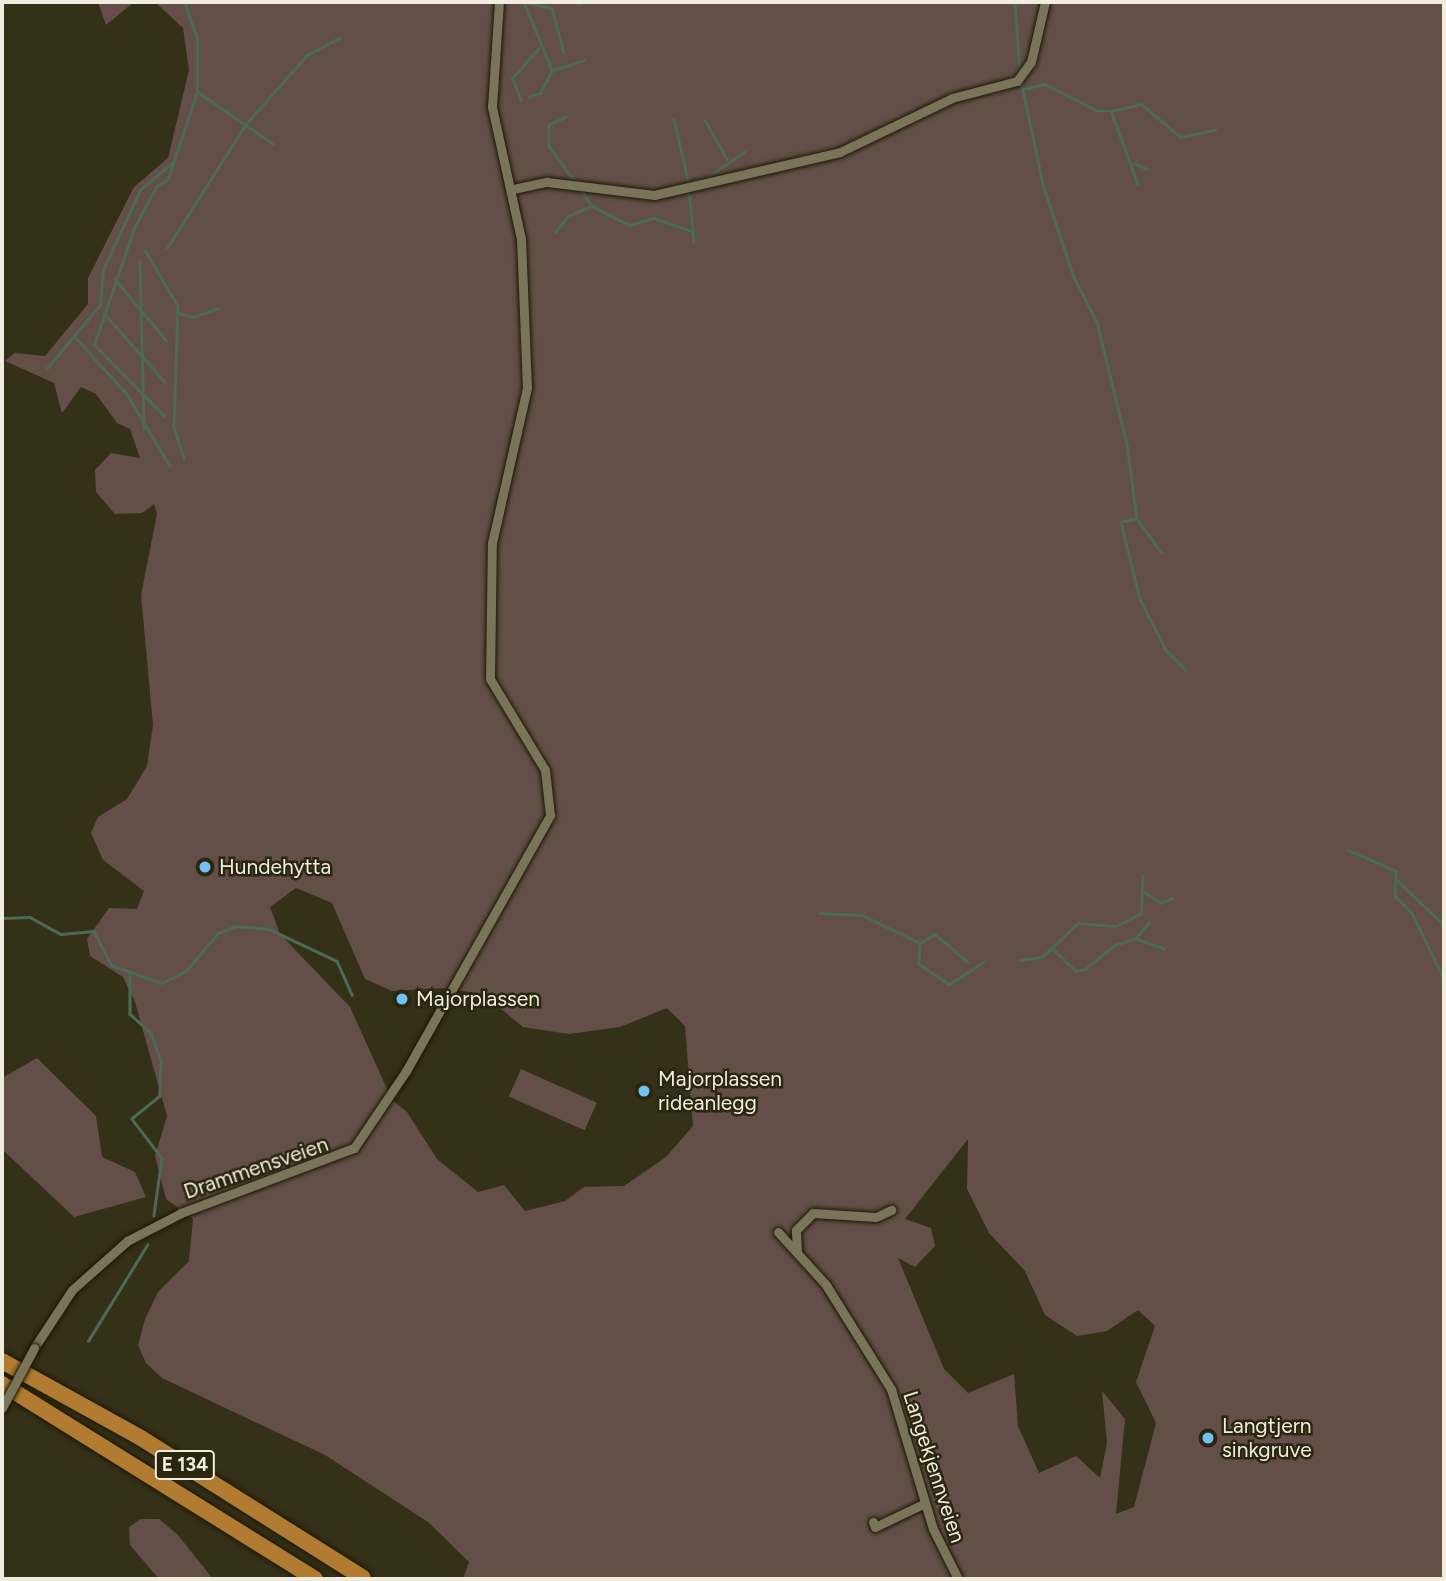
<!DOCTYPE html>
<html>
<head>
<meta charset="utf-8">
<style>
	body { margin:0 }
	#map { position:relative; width:1446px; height:1581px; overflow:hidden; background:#353018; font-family:Figtree,sans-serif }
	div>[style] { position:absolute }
	.green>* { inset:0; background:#634f47; transform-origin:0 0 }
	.stream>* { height:2.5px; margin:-1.25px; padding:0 1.25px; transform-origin:1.25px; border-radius:1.25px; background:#4d6a56 }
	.roads { filter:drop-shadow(0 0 2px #1c1802) drop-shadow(0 0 2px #1c1802) }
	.street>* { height:9px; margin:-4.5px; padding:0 4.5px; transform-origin:4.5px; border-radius:4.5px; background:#79745a }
	.highway>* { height:16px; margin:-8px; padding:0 8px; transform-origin:8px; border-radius:8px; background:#b17b32 }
	.bridges { filter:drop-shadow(0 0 2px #1c1802) drop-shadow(0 0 2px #1c1802) }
	.street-bridge>* { height:9px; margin:-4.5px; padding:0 4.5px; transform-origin:4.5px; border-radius:4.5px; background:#79745a }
	.dots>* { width:19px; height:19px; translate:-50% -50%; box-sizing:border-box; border:4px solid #2b260e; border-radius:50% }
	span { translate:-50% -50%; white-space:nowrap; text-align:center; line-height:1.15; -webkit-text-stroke:5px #2b260e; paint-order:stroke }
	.shield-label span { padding:2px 5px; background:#2b260e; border:2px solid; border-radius:5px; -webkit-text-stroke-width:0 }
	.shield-label { font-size:19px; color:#f0eddf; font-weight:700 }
	.poi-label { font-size:21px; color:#f0eddf }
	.left { translate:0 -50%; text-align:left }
	.street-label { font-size:21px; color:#f0eddf }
	.frame { position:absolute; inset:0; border:4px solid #f0eddf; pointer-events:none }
</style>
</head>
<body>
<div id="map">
	<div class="green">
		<i style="clip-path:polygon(98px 2px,134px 2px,106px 25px)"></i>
		<i style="clip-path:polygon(evenodd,155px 2px,1444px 2px,1444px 1579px,463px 1579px,469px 1562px,428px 1522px,325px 1455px,162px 1378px,146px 1363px,138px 1345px,145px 1319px,158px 1292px,189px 1261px,193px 1219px,166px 1199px,155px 1156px,167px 1116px,135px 1002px,123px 977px,90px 956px,87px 939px,109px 908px,137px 909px,144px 891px,103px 860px,91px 833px,98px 817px,127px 799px,147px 766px,153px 725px,141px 595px,157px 514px,154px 504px,142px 513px,115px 514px,96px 492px,95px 470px,111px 453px,140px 458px,130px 429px,117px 423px,96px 394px,81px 387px,62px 413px,54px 383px,5px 361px,15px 353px,45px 356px,88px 304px,88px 278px,134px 187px,168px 158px,189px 70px,183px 28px,155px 2px,296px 888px,332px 903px,365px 979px,392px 991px,442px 988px,483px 994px,523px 1027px,569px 1034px,620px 1027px,667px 1008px,685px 1026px,693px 1126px,666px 1157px,624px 1186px,584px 1187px,565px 1201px,525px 1211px,504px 1185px,478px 1192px,437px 1159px,407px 1112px,392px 1100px,350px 1007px,280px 934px,270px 907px,296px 888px,155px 2px,968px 1139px,967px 1189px,989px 1233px,1025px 1271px,1045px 1315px,1077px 1336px,1107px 1331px,1138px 1310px,1155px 1326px,1136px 1382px,1156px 1423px,1134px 1507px,1116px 1514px,1125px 1419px,1102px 1391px,1107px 1443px,1100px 1478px,1076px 1456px,1039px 1473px,1018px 1426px,1014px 1374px,968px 1393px,944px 1369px,898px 1258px,915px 1267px,935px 1246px,931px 1228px,905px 1219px,968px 1139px)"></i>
		<i style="clip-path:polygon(37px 1058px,96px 1116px,102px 1157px,135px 1172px,146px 1197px,74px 1217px,4px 1151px,2px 1078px)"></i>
		<i style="left:521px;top:1069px;width:83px;height:30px;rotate:24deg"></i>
		<i style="clip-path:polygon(141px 1519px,159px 1519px,178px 1535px,213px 1579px,159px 1579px,130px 1545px,129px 1527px)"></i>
	</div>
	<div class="stream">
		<i style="left:524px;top:2px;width:29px;rotate:12deg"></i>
		<i style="left:552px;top:8px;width:47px;rotate:75.1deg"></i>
		<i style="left:524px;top:2px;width:74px;rotate:67.6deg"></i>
		<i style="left:577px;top:2px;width:3px;rotate:45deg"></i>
		<i style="left:1015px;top:2px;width:69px;rotate:85.9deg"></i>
		<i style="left:554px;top:70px;width:32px;rotate:-18deg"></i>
		<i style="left:1021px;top:81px;width:109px;rotate:77.9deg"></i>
		<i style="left:1044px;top:188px;width:94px;rotate:71.4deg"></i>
		<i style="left:1074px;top:277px;width:51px;rotate:62.9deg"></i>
		<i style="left:1097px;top:322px;width:126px;rotate:76.2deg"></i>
		<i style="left:1127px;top:444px;width:76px;rotate:82.4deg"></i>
		<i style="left:1137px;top:519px;width:16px;rotate:169deg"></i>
		<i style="left:1121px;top:522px;width:79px;rotate:76.1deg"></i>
		<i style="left:1140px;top:599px;width:57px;rotate:63deg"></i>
		<i style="left:1166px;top:650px;width:28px;rotate:45deg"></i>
		<i style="left:1023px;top:89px;width:23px;rotate:-13deg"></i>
		<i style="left:1045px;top:84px;width:59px;rotate:27deg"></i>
		<i style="left:1098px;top:111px;width:13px"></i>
		<i style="left:1111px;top:111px;width:78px;rotate:69.7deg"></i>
		<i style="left:198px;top:92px;width:91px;rotate:34.7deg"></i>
		<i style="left:529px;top:97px;width:12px;rotate:-20deg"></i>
		<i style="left:540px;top:93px;width:26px;rotate:-62deg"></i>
		<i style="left:521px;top:101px;width:25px;rotate:-111deg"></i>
		<i style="left:512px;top:78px;width:40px;rotate:-48deg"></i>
		<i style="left:1111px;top:111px;width:31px;rotate:-13deg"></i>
		<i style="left:1141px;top:104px;width:52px;rotate:39.5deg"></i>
		<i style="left:1181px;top:137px;width:35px;rotate:-12deg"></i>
		<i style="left:566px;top:117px;width:19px;rotate:155deg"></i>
		<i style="left:549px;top:125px;width:21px;rotate:90deg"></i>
		<i style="left:549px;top:146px;width:44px;rotate:54.2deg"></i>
		<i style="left:674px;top:119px;width:67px;rotate:77deg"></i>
		<i style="left:705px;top:120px;width:45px;rotate:60.6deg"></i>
		<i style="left:1134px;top:163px;width:14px;rotate:25deg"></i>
		<i style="left:703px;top:180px;width:50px;rotate:-34.3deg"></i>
		<i style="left:581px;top:190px;width:19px;rotate:55deg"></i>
		<i style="left:592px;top:206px;width:42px;rotate:27.2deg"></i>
		<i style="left:629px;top:225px;width:26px;rotate:-16deg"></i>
		<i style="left:654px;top:218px;width:40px;rotate:18.9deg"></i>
		<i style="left:689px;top:190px;width:52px;rotate:84.5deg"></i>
		<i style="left:555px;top:232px;width:21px;rotate:-51deg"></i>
		<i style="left:568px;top:216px;width:26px;rotate:-23deg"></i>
		<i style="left:167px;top:248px;width:146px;rotate:-57.6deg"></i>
		<i style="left:245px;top:125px;width:94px;rotate:-48.5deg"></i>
		<i style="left:307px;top:55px;width:36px;rotate:-28deg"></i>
		<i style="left:145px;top:250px;width:65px;rotate:59.5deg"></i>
		<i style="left:178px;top:306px;width:121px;rotate:91.9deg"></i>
		<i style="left:174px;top:427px;width:33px;rotate:72deg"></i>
		<i style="left:140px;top:261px;width:168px;rotate:88.6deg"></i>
		<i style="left:115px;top:279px;width:80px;rotate:50.1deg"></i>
		<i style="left:177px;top:312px;width:16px;rotate:18deg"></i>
		<i style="left:192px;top:317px;width:28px;rotate:-18deg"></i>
		<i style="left:104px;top:313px;width:91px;rotate:48.6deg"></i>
		<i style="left:76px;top:338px;width:76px;rotate:47.7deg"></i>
		<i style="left:127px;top:394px;width:84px;rotate:59.2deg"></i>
		<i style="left:47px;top:368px;width:82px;rotate:-49.9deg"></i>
		<i style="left:100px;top:305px;width:35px;rotate:-85deg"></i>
		<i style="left:103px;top:270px;width:88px;rotate:-65.2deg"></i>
		<i style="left:140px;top:190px;width:43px;rotate:-40.3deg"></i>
		<i style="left:164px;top:416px;width:100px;rotate:-134.6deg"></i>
		<i style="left:94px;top:345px;width:124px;rotate:-71.1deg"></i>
		<i style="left:134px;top:228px;width:47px;rotate:-61.8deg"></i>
		<i style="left:156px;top:187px;width:14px;rotate:-34deg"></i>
		<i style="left:168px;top:179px;width:92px;rotate:-71.6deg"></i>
		<i style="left:197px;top:92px;width:53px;rotate:-90deg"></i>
		<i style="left:197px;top:39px;width:39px;rotate:-109deg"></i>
		<i style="left:1137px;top:519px;width:42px;rotate:53.7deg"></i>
		<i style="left:1348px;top:850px;width:52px;rotate:23.6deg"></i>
		<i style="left:1396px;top:871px;width:25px;rotate:92deg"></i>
		<i style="left:1395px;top:896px;width:24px;rotate:45deg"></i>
		<i style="left:1412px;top:913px;width:73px;rotate:64.1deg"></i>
		<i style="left:1397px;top:880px;width:65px;rotate:43.8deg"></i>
		<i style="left:1145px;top:892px;width:19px;rotate:35deg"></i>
		<i style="left:1161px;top:903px;width:12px;rotate:-24deg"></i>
		<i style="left:820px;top:913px;width:42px;rotate:2.7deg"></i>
		<i style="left:862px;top:915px;width:64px;rotate:25.8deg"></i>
		<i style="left:920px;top:943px;width:17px;rotate:-31deg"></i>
		<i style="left:935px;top:934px;width:43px;rotate:40.3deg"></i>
		<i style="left:2px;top:918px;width:28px;rotate:-2deg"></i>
		<i style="left:30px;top:917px;width:35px;rotate:29deg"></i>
		<i style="left:61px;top:934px;width:33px;rotate:-5deg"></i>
		<i style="left:94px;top:931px;width:38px;rotate:63deg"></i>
		<i style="left:111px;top:965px;width:54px;rotate:19.4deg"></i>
		<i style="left:162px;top:983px;width:28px;rotate:-27deg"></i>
		<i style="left:187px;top:970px;width:48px;rotate:-50deg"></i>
		<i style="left:218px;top:933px;width:19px;rotate:-21deg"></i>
		<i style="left:236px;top:926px;width:33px;rotate:5deg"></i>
		<i style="left:269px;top:929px;width:75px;rotate:25.2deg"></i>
		<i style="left:337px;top:961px;width:37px;rotate:66deg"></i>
		<i style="left:1137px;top:939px;width:28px;rotate:19deg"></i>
		<i style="left:920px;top:944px;width:20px;rotate:93deg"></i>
		<i style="left:919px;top:964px;width:36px;rotate:34deg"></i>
		<i style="left:949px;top:984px;width:41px;rotate:-32.2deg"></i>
		<i style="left:1052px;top:948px;width:33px;rotate:44deg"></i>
		<i style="left:1076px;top:971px;width:9px;rotate:-13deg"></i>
		<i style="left:1085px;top:969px;width:38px;rotate:-39deg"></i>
		<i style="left:1115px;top:945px;width:22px;rotate:-18deg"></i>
		<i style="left:1136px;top:938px;width:21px;rotate:-51deg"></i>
		<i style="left:1020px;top:960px;width:22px;rotate:-8deg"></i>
		<i style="left:1042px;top:957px;width:50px;rotate:-43.4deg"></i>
		<i style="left:1078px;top:923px;width:38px;rotate:5deg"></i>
		<i style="left:1116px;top:926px;width:28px;rotate:-27deg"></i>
		<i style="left:1141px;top:913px;width:37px;rotate:-88deg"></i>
		<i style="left:130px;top:971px;width:43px;rotate:90deg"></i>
		<i style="left:130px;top:1014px;width:28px;rotate:42deg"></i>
		<i style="left:151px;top:1033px;width:30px;rotate:70deg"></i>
		<i style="left:161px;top:1061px;width:35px;rotate:92deg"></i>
		<i style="left:160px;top:1096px;width:36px;rotate:141deg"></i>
		<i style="left:132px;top:1119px;width:49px;rotate:52.4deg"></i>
		<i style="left:162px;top:1158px;width:58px;rotate:98deg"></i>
		<i style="left:88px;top:1341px;width:113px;rotate:-58.4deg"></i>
	</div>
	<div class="roads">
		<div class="street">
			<i style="left:513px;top:189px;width:35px;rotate:-12deg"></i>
			<i style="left:547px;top:182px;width:108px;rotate:6.9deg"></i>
			<i style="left:654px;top:195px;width:191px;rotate:-13deg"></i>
			<i style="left:840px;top:152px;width:124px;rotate:-25.7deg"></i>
			<i style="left:952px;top:98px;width:67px;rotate:-14.7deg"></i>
			<i style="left:1017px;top:81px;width:24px;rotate:-54deg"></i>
			<i style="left:1031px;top:62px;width:62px;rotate:-76.9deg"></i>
			<i style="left:778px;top:1232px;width:72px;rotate:47.8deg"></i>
			<i style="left:826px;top:1285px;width:123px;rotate:58deg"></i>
			<i style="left:891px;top:1389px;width:146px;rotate:73.3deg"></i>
			<i style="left:933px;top:1529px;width:56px;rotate:63.4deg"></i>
			<i style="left:797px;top:1251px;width:21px;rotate:-93deg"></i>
			<i style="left:796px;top:1230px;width:24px;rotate:-45deg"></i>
			<i style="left:813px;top:1213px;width:63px;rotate:3.6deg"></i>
			<i style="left:876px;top:1217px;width:17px;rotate:-25deg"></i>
			<i style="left:34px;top:1348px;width:69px;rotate:-56.8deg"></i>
			<i style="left:72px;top:1290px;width:74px;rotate:-41.7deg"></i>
			<i style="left:127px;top:1241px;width:61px;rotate:-27.4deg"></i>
			<i style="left:181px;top:1213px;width:185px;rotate:-20.6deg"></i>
			<i style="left:354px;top:1148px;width:93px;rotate:-56deg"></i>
			<i style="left:406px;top:1071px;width:294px;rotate:-60.6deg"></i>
			<i style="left:550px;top:815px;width:45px;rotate:-96.3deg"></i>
			<i style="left:545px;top:770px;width:106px;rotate:-121.1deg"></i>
			<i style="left:490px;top:679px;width:136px;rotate:-89.2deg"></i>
			<i style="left:492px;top:543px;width:159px;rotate:-77.3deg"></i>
			<i style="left:527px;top:388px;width:149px;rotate:-92.3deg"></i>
			<i style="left:521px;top:239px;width:135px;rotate:-102.4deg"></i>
			<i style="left:492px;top:107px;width:105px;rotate:-86.2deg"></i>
			<i style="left:873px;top:1522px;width:5px;rotate:68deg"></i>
			<i style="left:875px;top:1527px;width:55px;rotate:-25.6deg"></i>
		</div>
		<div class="highway">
			<i style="left:2px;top:1361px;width:159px;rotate:29deg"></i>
			<i style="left:141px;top:1438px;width:262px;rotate:32.2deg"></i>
			<i style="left:2px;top:1384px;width:369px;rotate:31.9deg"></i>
		</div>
	</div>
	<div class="bridges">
		<div class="street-bridge">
			<i style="left:2px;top:1408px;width:68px;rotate:-61.9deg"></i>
		</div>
	</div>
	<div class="dots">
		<i style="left:205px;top:867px;background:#71c1f5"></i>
		<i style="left:402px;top:999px;background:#71c1f5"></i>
		<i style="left:644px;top:1091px;background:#71c1f5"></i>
		<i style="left:1208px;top:1438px;background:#71c1f5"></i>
	</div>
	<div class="shield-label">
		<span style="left:185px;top:1465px">E 134</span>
	</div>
	<div class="poi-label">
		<span class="left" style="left:219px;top:867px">Hundehytta</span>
		<span class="left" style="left:416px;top:999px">Majorplassen</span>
		<span class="left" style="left:658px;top:1091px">Majorplassen<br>rideanlegg</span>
		<span class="left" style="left:1222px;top:1438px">Langtjern<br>sinkgruve</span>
	</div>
	<div class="street-label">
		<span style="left:256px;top:1168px;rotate:-19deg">Drammensveien</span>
		<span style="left:934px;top:1467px;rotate:72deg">Langekjennveien</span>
	</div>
	<div class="frame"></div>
</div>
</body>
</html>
